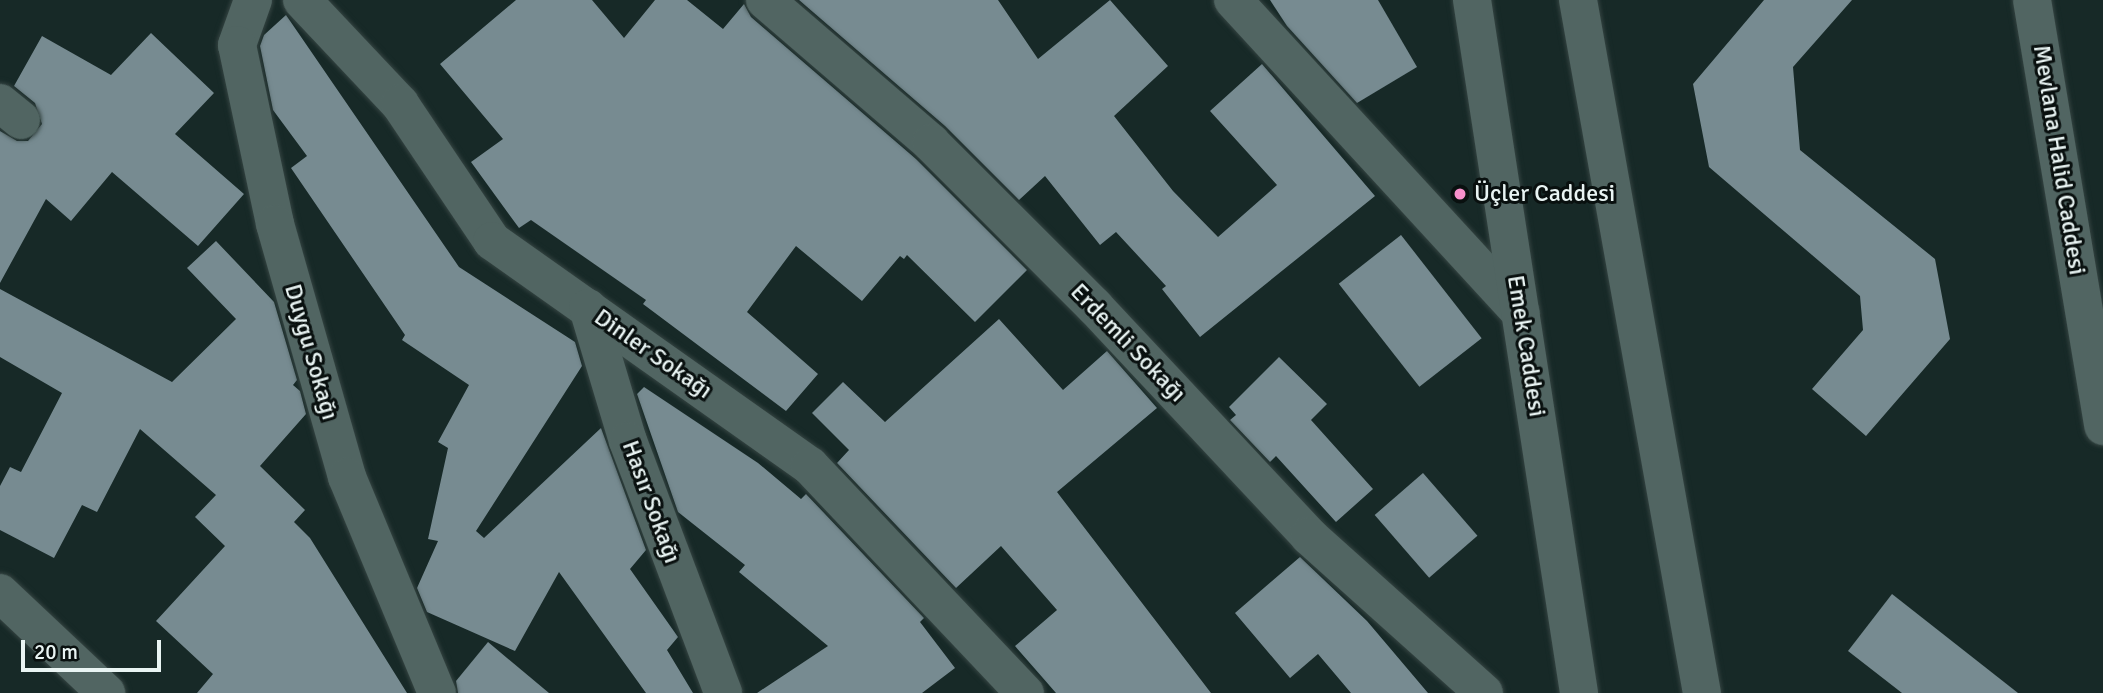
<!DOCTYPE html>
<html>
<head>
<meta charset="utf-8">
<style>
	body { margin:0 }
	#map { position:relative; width:2103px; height:693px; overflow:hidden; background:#172927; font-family:Signika,sans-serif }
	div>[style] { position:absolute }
	.building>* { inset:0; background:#778b91; transform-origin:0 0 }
	.roads { filter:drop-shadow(0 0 2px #354442) drop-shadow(0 0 2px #354442) }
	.minor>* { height:38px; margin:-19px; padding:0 19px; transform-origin:19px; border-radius:19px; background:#516562 }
	.tertiary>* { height:38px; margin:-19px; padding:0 19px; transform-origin:19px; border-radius:19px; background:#516562 }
	.dots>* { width:19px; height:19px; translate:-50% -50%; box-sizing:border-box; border:4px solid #09100f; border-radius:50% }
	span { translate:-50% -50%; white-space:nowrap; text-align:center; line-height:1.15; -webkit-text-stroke:6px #09100f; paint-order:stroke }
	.street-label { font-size:24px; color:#e9f4f3 }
	.poi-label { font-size:24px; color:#e9f4f3 }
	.left { translate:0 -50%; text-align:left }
	.scale { position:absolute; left:21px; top:640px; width:140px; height:32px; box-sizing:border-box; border:4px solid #e9f4f3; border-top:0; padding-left:9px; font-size:21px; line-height:24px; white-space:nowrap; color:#e9f4f3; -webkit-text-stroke:5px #09100f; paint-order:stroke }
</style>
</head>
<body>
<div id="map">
	<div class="building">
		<i style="clip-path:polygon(516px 0,592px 0,624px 38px,655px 0,687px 0,723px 29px,744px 4px,751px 17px,916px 159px,1027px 270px,975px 322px,907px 255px,904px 259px,900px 256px,862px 301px,796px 246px,747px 312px,818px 374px,786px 411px,643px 304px,646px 300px,531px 220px,519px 228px,471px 162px,503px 139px,440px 64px)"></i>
		<i style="clip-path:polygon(799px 0,998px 0,1038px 59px,1110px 0,1168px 66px,1114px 116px,1173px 191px,1218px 237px,1277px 185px,1210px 111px,1262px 64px,1375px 196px,1200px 337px,1162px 289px,1166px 286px,1116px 232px,1100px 245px,1045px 176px,1019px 200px,945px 126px)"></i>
		<i style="clip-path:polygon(1270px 0,1378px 0,1417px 67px,1357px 103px,1287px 26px)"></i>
		<i style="clip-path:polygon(1764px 0,1852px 0,1793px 67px,1800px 150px,1935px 259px,1950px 339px,1866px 436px,1812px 389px,1863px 330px,1860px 296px,1709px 167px,1693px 84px)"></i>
		<i style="clip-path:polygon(286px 15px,459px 267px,575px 342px,582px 366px,476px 531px,484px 538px,601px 428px,646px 550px,630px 569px,678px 637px,667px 650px,693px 693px,646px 693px,559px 572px,515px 651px,427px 612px,417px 588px,438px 541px,428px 539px,448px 448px,438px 442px,469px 385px,402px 340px,405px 335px,291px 168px,307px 156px,273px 110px,260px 46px,264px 35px)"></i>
		<i style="clip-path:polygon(151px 33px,214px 93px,175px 134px,244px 194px,198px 246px,112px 172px,71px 221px,46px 199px,0 283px,0 131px,17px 141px,28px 141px,42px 124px,35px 103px,14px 86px,42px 36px,111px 75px)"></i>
		<i style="left:1401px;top:235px;width:131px;height:79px;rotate:52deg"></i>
		<i style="clip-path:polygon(216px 241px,274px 302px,297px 380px,293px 385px,300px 391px,306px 414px,260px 466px,305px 510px,294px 522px,310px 538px,407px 693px,197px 693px,213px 674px,156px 621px,225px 546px,195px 517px,216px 495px,140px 429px,97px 512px,82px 505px,54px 558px,0 530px,0 486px,10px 467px,21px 472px,62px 393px,0 357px,0 289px,172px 382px,236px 319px,187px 268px)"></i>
		<i style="clip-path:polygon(999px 319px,1063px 390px,1107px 351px,1157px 408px,1057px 492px,1211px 693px,1056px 693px,1015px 646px,1057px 610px,1001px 546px,956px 588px,837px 463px,849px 450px,812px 413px,843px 382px,885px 422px)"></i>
		<i style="clip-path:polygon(1279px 357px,1327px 404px,1311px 420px,1373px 489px,1336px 522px,1276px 456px,1270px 462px,1230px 420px,1236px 415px,1229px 407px)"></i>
		<i style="clip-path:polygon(644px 387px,758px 463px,801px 499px,806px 494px,924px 618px,920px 622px,955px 668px,922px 693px,757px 693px,828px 646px,739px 572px,745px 565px,678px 512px,637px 394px)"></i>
		<i style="left:1423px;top:473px;width:83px;height:64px;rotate:49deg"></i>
		<i style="clip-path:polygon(1300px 557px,1367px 621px,1428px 693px,1351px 693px,1318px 654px,1290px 678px,1235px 613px)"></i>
		<i style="clip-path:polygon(1892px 594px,2018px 693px,1902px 693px,1848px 651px)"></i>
		<i style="clip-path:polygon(488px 642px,549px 693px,458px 693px,456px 681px)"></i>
	</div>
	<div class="roads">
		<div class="minor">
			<i style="left:253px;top:0;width:48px;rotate:109.6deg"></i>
			<i style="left:237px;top:45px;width:183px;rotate:78deg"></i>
			<i style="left:275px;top:224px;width:263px;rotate:74.1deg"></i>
			<i style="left:347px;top:477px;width:234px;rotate:67.4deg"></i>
			<i style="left:302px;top:0;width:143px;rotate:46.7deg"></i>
			<i style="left:400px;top:104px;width:165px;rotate:56.1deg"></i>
			<i style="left:492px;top:241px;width:390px;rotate:35.3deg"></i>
			<i style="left:810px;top:466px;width:313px;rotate:46.6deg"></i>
			<i style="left:765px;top:0;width:219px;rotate:40.7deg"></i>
			<i style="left:931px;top:143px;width:231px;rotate:45deg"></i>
			<i style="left:1094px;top:306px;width:315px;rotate:46.9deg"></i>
			<i style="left:1309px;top:536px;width:235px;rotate:41.9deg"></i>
			<i style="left:1233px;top:0;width:425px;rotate:47.4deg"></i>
			<i style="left:1578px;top:0;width:704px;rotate:79.86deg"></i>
			<i style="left:0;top:103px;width:27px;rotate:39deg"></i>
			<i style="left:588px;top:308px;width:139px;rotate:73.3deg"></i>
			<i style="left:628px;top:441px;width:269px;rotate:69.3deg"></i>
			<i style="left:0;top:593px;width:146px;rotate:43.3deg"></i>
		</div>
		<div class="tertiary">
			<i style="left:1472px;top:0;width:701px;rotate:81.22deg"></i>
			<i style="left:2032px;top:0;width:432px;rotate:80.5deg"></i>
		</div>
	</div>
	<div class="dots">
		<i style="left:1460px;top:194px;background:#f890cb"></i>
	</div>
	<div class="street-label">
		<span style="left:2059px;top:160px;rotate:81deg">Mevlana Halid Caddesi</span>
		<span style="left:1128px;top:343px;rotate:46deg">Erdemli Sokağı</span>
		<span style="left:1526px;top:346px;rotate:81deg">Emek Caddesi</span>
		<span style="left:311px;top:352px;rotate:74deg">Duygu Sokağı</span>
		<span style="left:653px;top:354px;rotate:35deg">Dinler Sokağı</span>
		<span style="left:651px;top:502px;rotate:70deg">Hasır Sokağı</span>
	</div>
	<div class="poi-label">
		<span class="left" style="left:1474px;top:194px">Üçler Caddesi</span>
	</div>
	<div class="scale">20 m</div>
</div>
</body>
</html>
